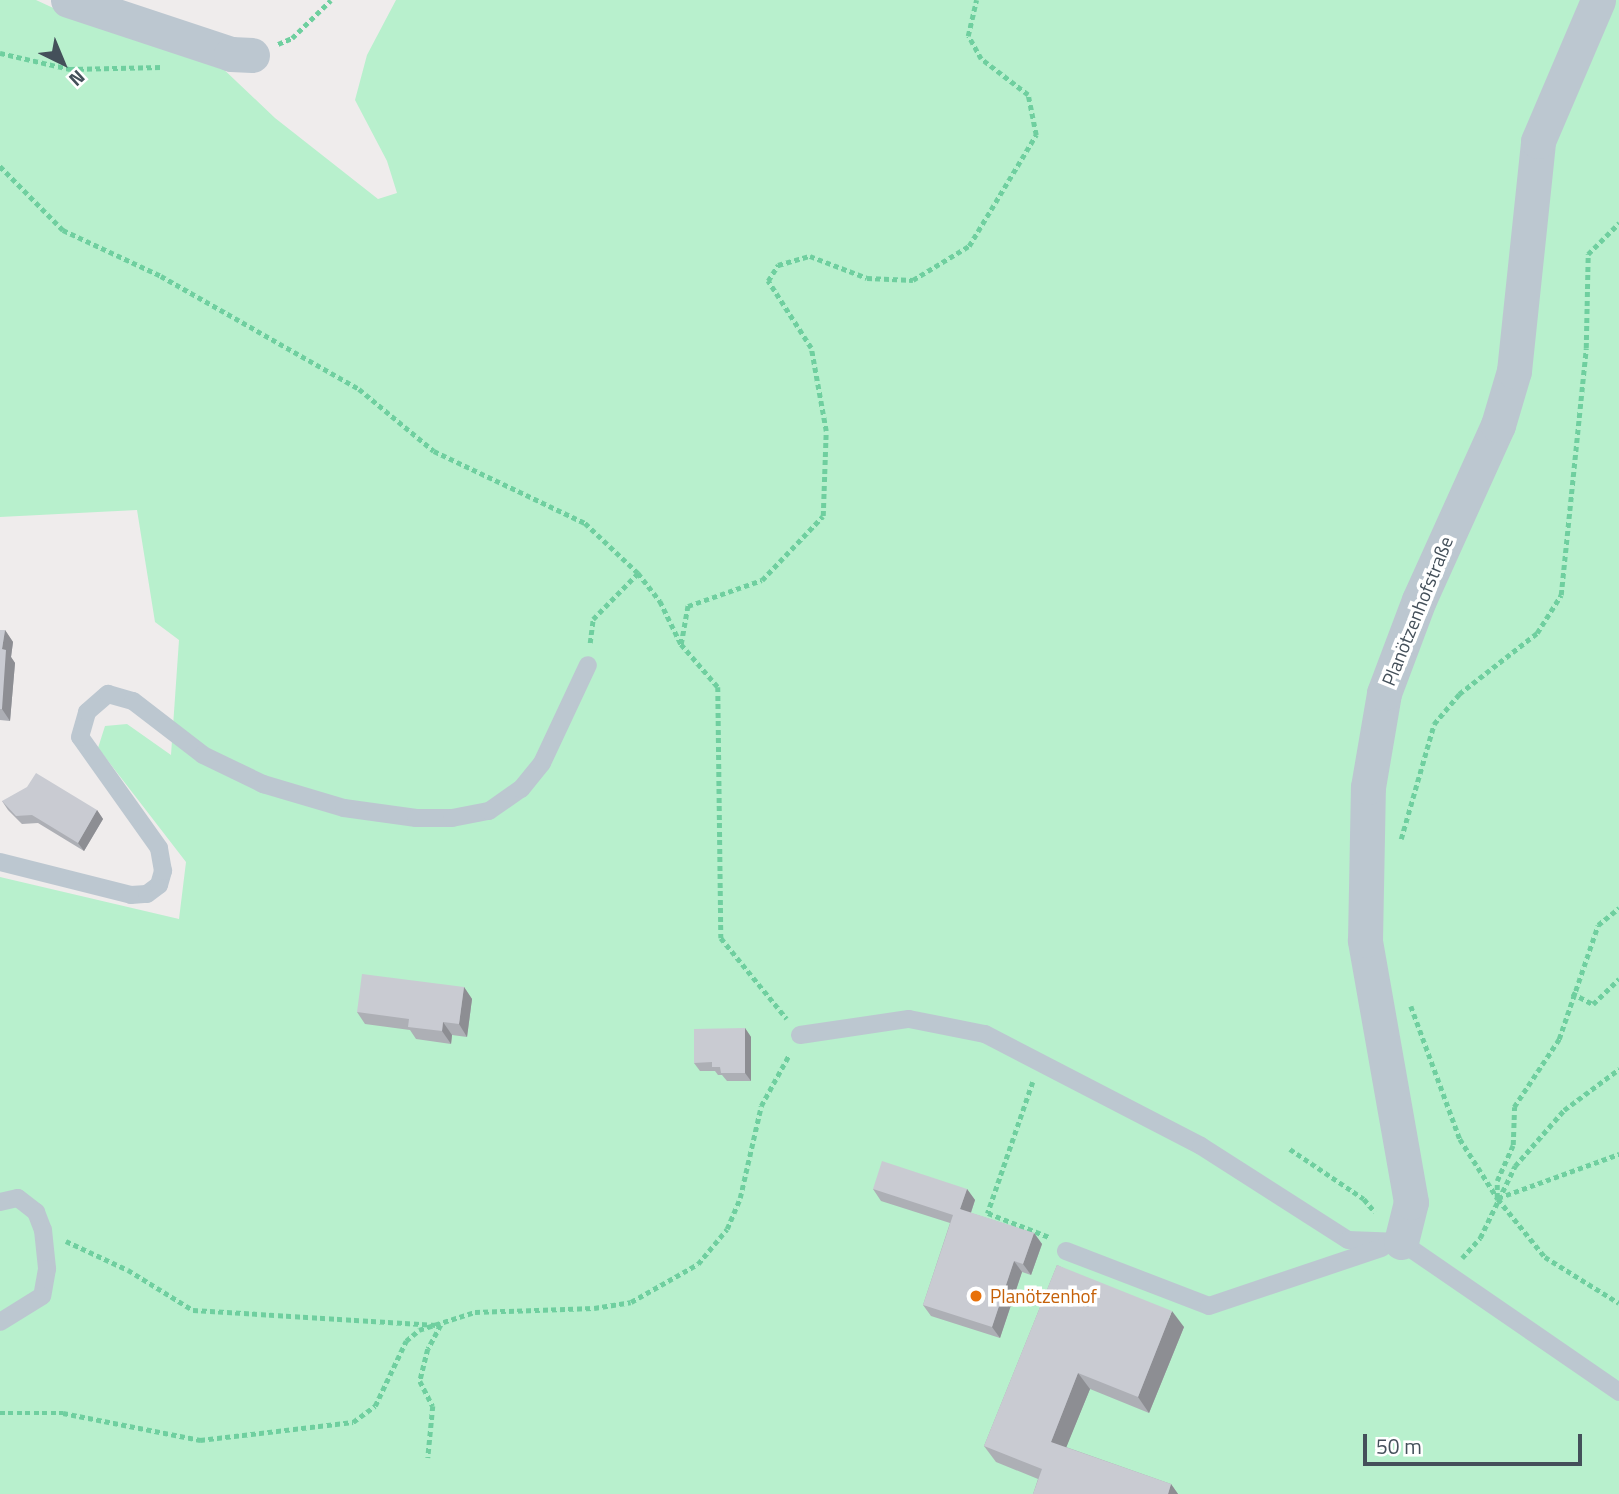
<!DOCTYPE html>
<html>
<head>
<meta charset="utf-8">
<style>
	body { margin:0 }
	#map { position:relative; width:1619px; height:1494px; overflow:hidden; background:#efecec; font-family:"Titillium Web",sans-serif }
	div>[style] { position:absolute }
	.green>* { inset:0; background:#b8f0cd }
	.path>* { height:4.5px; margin-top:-2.25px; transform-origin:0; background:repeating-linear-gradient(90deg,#6fcf9f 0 5px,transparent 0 8.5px) }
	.lane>* { height:18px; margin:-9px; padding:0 9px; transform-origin:9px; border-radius:9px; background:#bcc7d0 }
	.street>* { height:35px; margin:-17.5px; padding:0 17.5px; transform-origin:17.5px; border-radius:17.5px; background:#bcc7d0 }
	.wall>* { inset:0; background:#adafb5 }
	.shaded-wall>* { inset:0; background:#8d8e93 }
	.building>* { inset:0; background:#c9cbd2 }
	.dots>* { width:19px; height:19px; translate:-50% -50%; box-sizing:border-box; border:4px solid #fff; border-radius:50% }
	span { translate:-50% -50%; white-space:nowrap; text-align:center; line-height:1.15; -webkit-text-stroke:7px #fff; paint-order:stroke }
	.street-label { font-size:19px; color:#44505a }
	.food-label { font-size:19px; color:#c56008 }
	.left { translate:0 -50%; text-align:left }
	.north { position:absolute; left:28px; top:28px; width:70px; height:70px; -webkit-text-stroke:5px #fff; paint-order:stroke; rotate:137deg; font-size:19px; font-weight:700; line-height:28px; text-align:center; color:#44505a }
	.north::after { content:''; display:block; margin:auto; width:24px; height:32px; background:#44505a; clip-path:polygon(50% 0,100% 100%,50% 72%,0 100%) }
	.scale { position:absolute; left:1363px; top:1434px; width:219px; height:32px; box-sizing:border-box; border:4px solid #44505a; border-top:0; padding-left:9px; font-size:21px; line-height:24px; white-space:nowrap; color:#44505a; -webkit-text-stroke:5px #fff; paint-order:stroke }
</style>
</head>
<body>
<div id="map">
	<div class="green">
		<i style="clip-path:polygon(0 0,36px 0,88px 24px,217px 63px,275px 118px,378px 199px,397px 193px,387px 161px,355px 100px,367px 55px,396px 0,1619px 0,1619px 1494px,0 1494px,0 877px,179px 919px,186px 862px,98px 748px,105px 726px,127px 724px,171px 755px,179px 640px,155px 622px,137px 510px,0 517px)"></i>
	</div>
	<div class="path">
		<i style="left:278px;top:44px;width:15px;rotate:-23deg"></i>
		<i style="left:292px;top:38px;width:54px;rotate:-44.3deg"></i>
		<i style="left:0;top:53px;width:72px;rotate:12.9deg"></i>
		<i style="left:70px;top:69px;width:92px;rotate:-1.2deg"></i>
		<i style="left:0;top:166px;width:90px;rotate:45.5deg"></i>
		<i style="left:63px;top:230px;width:108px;rotate:25.1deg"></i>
		<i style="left:161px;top:276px;width:228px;rotate:29.7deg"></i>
		<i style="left:359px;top:389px;width:97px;rotate:39.6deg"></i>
		<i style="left:434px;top:451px;width:167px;rotate:25.5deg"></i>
		<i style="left:585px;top:523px;width:73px;rotate:43.3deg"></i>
		<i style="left:638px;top:573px;width:36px;rotate:52deg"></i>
		<i style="left:660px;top:601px;width:48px;rotate:64deg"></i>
		<i style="left:681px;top:644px;width:57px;rotate:49.3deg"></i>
		<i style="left:718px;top:687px;width:251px;rotate:89.3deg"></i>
		<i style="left:721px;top:938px;width:104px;rotate:50.8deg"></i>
		<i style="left:590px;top:643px;width:24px;rotate:-83deg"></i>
		<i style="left:593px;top:619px;width:64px;rotate:-45.6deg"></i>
		<i style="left:681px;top:644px;width:39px;rotate:-80deg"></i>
		<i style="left:688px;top:606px;width:78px;rotate:-19.4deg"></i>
		<i style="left:762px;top:580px;width:88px;rotate:-46.4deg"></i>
		<i style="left:823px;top:516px;width:85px;rotate:-88deg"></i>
		<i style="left:826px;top:431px;width:84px;rotate:-100.2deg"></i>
		<i style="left:811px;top:348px;width:80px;rotate:-122.7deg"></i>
		<i style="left:768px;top:281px;width:19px;rotate:-58deg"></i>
		<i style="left:778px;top:265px;width:33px;rotate:-16deg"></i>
		<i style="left:810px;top:256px;width:61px;rotate:21.1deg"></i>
		<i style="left:867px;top:278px;width:46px;rotate:2.5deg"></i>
		<i style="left:913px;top:280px;width:66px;rotate:-31.3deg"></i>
		<i style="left:969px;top:246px;width:130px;rotate:-58.9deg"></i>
		<i style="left:1036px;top:135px;width:41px;rotate:-101.3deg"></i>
		<i style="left:1028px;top:95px;width:59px;rotate:-142.5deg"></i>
		<i style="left:981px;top:59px;width:26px;rotate:-119deg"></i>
		<i style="left:968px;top:36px;width:37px;rotate:-77deg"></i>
		<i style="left:1401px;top:839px;width:120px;rotate:-74deg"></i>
		<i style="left:1434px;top:724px;width:39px;rotate:-50deg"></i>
		<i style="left:1459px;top:694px;width:99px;rotate:-38deg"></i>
		<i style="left:1537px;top:633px;width:45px;rotate:-57.7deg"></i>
		<i style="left:1561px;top:595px;width:248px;rotate:-84.2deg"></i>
		<i style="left:1586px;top:348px;width:94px;rotate:-88.8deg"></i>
		<i style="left:1588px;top:254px;width:44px;rotate:-45deg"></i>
		<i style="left:1572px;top:993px;width:24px;rotate:28deg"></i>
		<i style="left:1593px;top:1004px;width:36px;rotate:-44deg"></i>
		<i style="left:1411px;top:1006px;width:142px;rotate:69.8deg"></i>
		<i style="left:1460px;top:1139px;width:71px;rotate:57.7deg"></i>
		<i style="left:1498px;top:1199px;width:75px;rotate:51deg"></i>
		<i style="left:1545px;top:1257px;width:87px;rotate:31.9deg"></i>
		<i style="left:1033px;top:1082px;width:139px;rotate:109deg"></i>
		<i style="left:988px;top:1213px;width:66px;rotate:21.5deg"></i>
		<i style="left:1290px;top:1149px;width:89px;rotate:34deg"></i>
		<i style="left:1364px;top:1199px;width:17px;rotate:50deg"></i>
		<i style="left:1497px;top:1198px;width:17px;rotate:-90deg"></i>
		<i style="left:1497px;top:1181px;width:39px;rotate:-66deg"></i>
		<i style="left:1513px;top:1145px;width:38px;rotate:-88deg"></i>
		<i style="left:1514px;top:1107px;width:82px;rotate:-56.5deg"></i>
		<i style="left:1559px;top:1039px;width:120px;rotate:-71.1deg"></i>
		<i style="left:1598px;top:925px;width:27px;rotate:-39deg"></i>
		<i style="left:1498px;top:1198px;width:129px;rotate:-20deg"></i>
		<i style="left:66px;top:1241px;width:68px;rotate:25.1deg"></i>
		<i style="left:128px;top:1270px;width:76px;rotate:31.6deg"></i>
		<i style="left:193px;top:1310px;width:248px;rotate:3.5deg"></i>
		<i style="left:441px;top:1325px;width:27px;rotate:118deg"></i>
		<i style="left:428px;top:1349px;width:33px;rotate:104deg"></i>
		<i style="left:420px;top:1381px;width:28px;rotate:63deg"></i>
		<i style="left:433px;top:1406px;width:52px;rotate:95.5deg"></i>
		<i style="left:1462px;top:1258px;width:27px;rotate:-48deg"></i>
		<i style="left:1480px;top:1238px;width:80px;rotate:-64.1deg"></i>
		<i style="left:1515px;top:1166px;width:74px;rotate:-48.8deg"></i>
		<i style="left:1564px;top:1110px;width:69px;rotate:-36.7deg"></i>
		<i style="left:0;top:1413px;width:63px"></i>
		<i style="left:63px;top:1413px;width:140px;rotate:11.1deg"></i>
		<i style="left:200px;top:1440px;width:154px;rotate:-6.7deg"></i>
		<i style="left:353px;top:1422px;width:27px;rotate:-36deg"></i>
		<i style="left:375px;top:1406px;width:72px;rotate:-64.5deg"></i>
		<i style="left:406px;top:1341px;width:17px;rotate:-40deg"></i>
		<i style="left:419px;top:1330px;width:59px;rotate:-17.8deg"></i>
		<i style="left:475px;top:1312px;width:119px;rotate:-1.9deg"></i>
		<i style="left:594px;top:1308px;width:37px;rotate:-9deg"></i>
		<i style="left:631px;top:1302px;width:77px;rotate:-29.6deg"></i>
		<i style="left:698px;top:1264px;width:45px;rotate:-50.4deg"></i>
		<i style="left:727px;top:1229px;width:34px;rotate:-67deg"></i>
		<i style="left:740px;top:1198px;width:94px;rotate:-77.1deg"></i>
		<i style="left:761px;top:1106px;width:58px;rotate:-61.2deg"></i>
	</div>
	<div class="lane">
		<i style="left:0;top:862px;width:135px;rotate:14.1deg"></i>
		<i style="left:131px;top:895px;width:16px;rotate:-4deg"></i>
		<i style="left:147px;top:894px;width:15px;rotate:-37deg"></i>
		<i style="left:159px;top:885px;width:15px;rotate:-74deg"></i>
		<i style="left:163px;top:871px;width:23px;rotate:-100deg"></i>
		<i style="left:159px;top:848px;width:136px;rotate:-125.4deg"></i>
		<i style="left:80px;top:737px;width:26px;rotate:-74deg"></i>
		<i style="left:87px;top:712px;width:28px;rotate:-41deg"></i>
		<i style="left:108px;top:694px;width:26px;rotate:16deg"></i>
		<i style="left:133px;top:701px;width:88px;rotate:37.6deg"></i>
		<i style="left:203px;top:755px;width:67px;rotate:25.8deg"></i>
		<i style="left:263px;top:784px;width:84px;rotate:16.5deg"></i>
		<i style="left:344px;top:808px;width:73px;rotate:7.9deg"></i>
		<i style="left:416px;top:818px;width:36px"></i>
		<i style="left:452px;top:818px;width:38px;rotate:-11deg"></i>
		<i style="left:489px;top:811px;width:39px;rotate:-35deg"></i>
		<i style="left:521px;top:789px;width:33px;rotate:-51deg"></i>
		<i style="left:542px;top:763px;width:108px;rotate:-64.9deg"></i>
		<i style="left:800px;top:1035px;width:110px;rotate:-8.4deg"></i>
		<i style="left:909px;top:1019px;width:77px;rotate:11.2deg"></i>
		<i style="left:985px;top:1034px;width:243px;rotate:27.4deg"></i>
		<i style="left:1201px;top:1146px;width:174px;rotate:32.6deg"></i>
		<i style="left:1348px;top:1240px;width:53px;rotate:2.2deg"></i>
		<i style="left:1401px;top:1242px;width:265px;rotate:34.5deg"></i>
		<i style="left:0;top:1202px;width:18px;rotate:-13deg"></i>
		<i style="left:18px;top:1198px;width:23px;rotate:38deg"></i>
		<i style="left:36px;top:1212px;width:19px;rotate:69deg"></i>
		<i style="left:43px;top:1230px;width:39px;rotate:84deg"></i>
		<i style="left:47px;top:1269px;width:27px;rotate:100deg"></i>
		<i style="left:42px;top:1296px;width:49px;rotate:148.2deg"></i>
		<i style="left:1066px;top:1251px;width:153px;rotate:21deg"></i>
		<i style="left:1209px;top:1306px;width:182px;rotate:-18.6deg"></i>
	</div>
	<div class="street">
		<i style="left:68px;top:0;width:172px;rotate:18.3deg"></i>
		<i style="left:231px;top:54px;width:21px;rotate:3deg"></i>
		<i style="left:1401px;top:1242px;width:41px;rotate:-76deg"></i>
		<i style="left:1411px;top:1202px;width:266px;rotate:-100deg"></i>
		<i style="left:1365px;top:940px;width:153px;rotate:-88.9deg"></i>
		<i style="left:1368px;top:787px;width:95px;rotate:-80.3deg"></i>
		<i style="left:1384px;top:693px;width:99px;rotate:-69.4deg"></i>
		<i style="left:1419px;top:600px;width:192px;rotate:-65.7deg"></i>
		<i style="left:1498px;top:425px;width:56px;rotate:-73.5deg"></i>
		<i style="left:1514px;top:371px;width:231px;rotate:-84deg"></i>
		<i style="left:1538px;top:141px;width:153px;rotate:-66.9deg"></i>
	</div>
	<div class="wall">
		<i style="clip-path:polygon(0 630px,5px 630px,13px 642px,11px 657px,15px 663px,10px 721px,0 720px)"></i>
		<i style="clip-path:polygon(2px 801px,97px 810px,103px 819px,84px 851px,38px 823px,22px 824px,8px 810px)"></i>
		<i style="clip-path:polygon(464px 987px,472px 999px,467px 1037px,452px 1035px,451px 1044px,416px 1039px,410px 1030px,365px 1024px,357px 1012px)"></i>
		<i style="clip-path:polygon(745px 1028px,751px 1037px,751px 1081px,727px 1081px,722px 1075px,718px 1075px,715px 1071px,700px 1071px,694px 1063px)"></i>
		<i style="clip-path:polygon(873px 1189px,967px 1189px,975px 1200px,971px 1213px,1034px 1233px,1042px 1244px,1031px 1275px,1022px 1272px,1000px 1338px,931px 1316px,923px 1305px,950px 1223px,881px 1201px)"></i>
		<i style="clip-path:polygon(1057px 1265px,1184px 1327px,1149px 1413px,1090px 1389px,1066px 1447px,1171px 1484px,1178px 1494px,1033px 1494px,1038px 1479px,996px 1462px,984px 1446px)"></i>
	</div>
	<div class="shaded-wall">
		<i style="clip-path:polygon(5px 630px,13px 642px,11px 657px,15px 663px,10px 721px,2px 709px,2px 649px)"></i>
		<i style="clip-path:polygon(97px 810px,103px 819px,84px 851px,78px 843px)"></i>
		<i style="clip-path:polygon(464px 987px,472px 999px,467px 1037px,459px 1024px)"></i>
		<i style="clip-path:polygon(443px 1022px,452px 1035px,451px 1044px,442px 1031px)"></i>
		<i style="clip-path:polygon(745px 1028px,751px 1037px,751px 1081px,745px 1073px)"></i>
		<i style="clip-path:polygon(967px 1189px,975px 1200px,968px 1221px,960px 1209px)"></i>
		<i style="clip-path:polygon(1034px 1233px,1042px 1244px,1031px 1275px,1023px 1264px)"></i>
		<i style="clip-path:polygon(1014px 1261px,1022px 1272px,1000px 1338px,992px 1327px)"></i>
		<i style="clip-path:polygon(1172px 1311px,1184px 1327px,1149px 1413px,1138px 1397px)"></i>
		<i style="clip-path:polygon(1078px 1373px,1090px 1389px,1062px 1458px,1051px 1442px)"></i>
		<i style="clip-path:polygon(1171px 1484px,1178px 1494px,1168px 1494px)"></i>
	</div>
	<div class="building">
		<i style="clip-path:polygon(0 630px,5px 630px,2px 649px,6px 650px,2px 709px,0 709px)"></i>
		<i style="clip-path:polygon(36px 773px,97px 810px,78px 843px,32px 815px,16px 816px,2px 801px,27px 787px)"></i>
		<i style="clip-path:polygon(362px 974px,464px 987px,459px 1024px,443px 1022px,442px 1031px,408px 1027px,409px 1019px,357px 1012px)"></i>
		<i style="clip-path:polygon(745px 1028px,745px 1073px,721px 1073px,720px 1067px,712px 1067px,712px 1062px,694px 1063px,694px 1029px)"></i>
		<i style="clip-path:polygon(882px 1161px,967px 1189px,960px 1209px,1034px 1233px,1023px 1264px,1014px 1261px,992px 1327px,923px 1305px,953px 1215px,873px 1189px)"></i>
		<i style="clip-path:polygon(1057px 1265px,1172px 1311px,1138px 1397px,1078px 1373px,1051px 1442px,1171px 1484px,1168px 1494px,1033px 1494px,1042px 1469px,984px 1446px)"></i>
	</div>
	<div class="dots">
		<i style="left:976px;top:1296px;background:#e8710a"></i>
	</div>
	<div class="street-label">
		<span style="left:1417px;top:611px;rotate:-68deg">Planötzenhofstraße</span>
	</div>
	<div class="food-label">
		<span class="left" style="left:990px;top:1296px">Planötzenhof</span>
	</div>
	<div class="north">N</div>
	<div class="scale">50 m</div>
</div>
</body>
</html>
